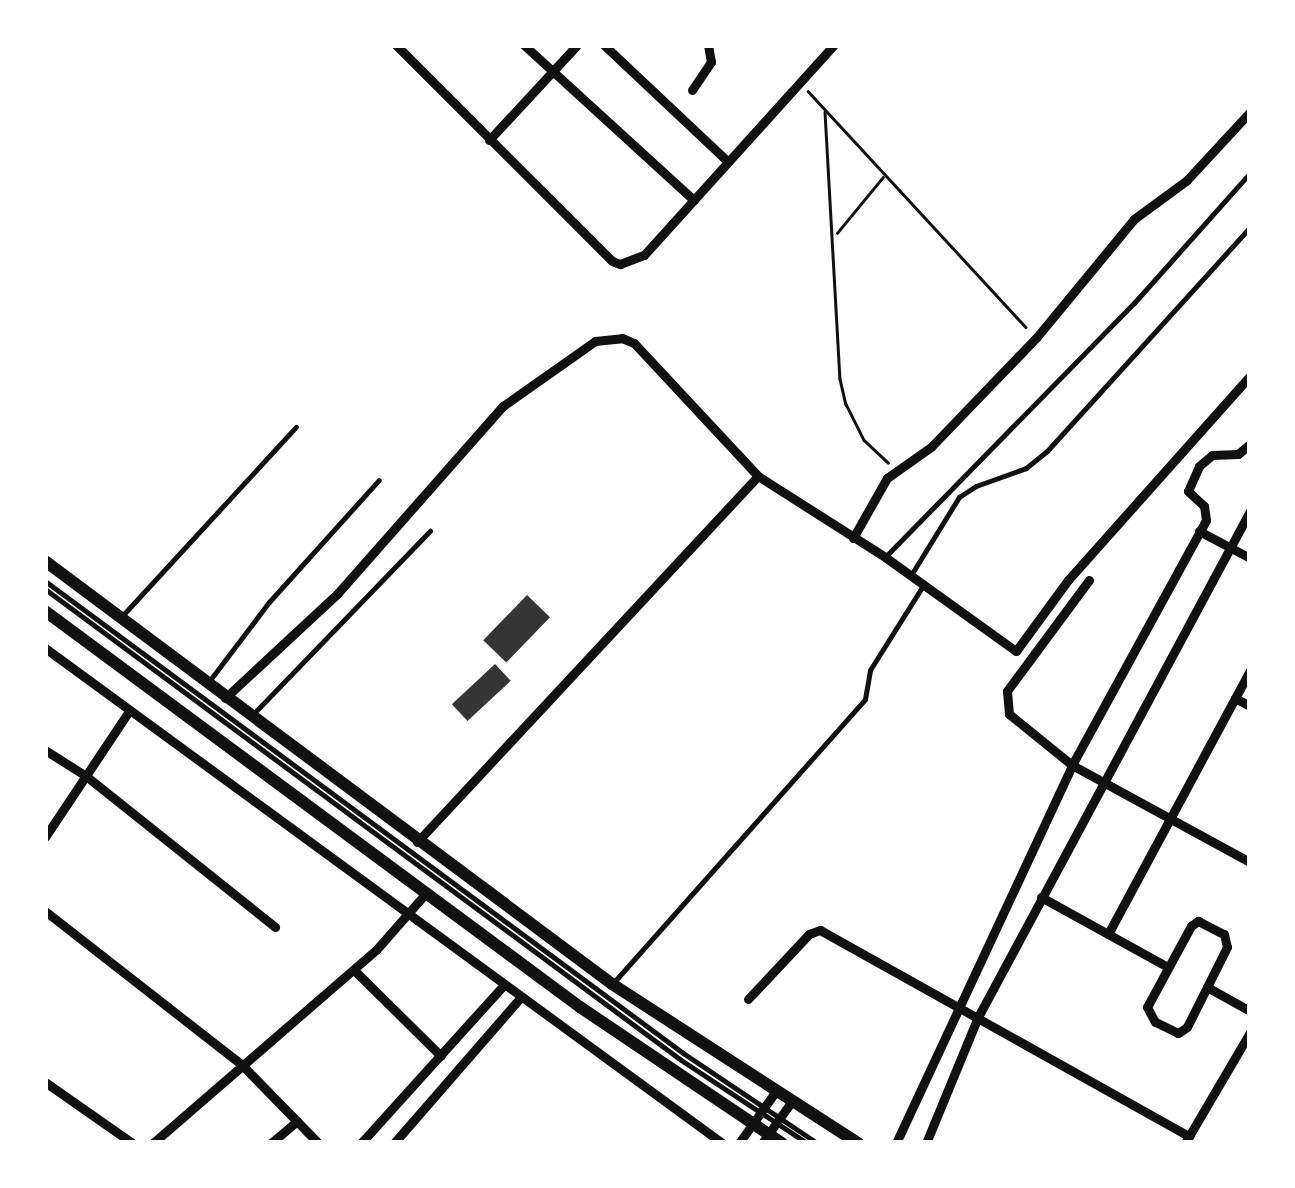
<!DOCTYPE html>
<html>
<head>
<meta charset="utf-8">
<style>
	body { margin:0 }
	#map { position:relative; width:1295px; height:1188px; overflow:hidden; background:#fff; font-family:Literata,serif }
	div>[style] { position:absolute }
	.building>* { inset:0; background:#353535; transform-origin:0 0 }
	.path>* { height:2.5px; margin:-1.25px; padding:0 1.25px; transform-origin:1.25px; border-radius:1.25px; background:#111 }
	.service>* { height:5px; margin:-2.5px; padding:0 2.5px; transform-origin:2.5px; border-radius:2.5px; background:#111 }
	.minor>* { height:9px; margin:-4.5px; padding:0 4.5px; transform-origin:4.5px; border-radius:4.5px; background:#111 }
	.secondary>* { height:12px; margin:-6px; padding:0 6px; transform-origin:6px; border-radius:6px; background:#111 }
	span { translate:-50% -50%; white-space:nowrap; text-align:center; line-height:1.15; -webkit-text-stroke:10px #fff; paint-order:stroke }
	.frame { position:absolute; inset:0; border:48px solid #fff; pointer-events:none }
</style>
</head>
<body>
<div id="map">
	<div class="building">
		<i style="left:527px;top:595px;width:32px;height:63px;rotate:44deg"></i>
		<i style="left:495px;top:664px;width:23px;height:59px;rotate:47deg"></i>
	</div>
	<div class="path">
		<i style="left:808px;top:91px;width:321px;rotate:47.3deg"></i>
		<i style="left:825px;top:112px;width:267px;rotate:86.8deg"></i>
		<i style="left:840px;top:379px;width:26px;rotate:77deg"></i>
		<i style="left:846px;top:404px;width:40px;rotate:63.4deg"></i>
		<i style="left:864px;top:440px;width:33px;rotate:43deg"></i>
		<i style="left:837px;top:233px;width:72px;rotate:-50.6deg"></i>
	</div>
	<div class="service">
		<i style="left:885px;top:557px;width:356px;rotate:-45.6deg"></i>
		<i style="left:1134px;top:303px;width:174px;rotate:-48.3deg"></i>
		<i style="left:911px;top:575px;width:92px;rotate:-58.4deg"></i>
		<i style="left:959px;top:497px;width:20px;rotate:-33deg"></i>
		<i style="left:976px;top:486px;width:53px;rotate:-19.8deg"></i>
		<i style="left:1026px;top:468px;width:27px;rotate:-39deg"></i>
		<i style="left:1047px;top:451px;width:302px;rotate:-47.8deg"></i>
		<i style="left:45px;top:581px;width:794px;rotate:36.49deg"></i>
		<i style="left:683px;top:1053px;width:161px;rotate:33.9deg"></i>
		<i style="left:45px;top:589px;width:791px;rotate:36.52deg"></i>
		<i style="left:681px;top:1060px;width:151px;rotate:33.4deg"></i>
		<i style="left:122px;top:616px;width:257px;rotate:-47.4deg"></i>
		<i style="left:210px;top:680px;width:98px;rotate:-52.9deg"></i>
		<i style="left:269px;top:602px;width:164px;rotate:-48deg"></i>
		<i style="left:255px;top:712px;width:252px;rotate:-46deg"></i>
		<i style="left:614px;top:982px;width:378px;rotate:-48.4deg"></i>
		<i style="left:865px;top:699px;width:29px;rotate:-80deg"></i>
		<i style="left:870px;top:670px;width:102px;rotate:-57.9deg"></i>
	</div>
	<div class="minor">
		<i style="left:396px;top:45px;width:305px;rotate:45deg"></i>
		<i style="left:612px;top:261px;width:9px;rotate:21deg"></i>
		<i style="left:620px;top:264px;width:26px;rotate:-21deg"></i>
		<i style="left:644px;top:255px;width:283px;rotate:-47.9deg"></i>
		<i style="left:524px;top:45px;width:230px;rotate:42.4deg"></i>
		<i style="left:604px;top:45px;width:170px;rotate:43.3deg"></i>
		<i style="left:692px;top:90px;width:34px;rotate:-56deg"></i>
		<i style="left:711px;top:62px;width:17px;rotate:-100deg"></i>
		<i style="left:489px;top:140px;width:129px;rotate:-47.2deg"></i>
		<i style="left:1199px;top:531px;width:58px;rotate:27.9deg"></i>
		<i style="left:853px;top:538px;width:69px;rotate:-60.5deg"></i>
		<i style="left:887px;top:478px;width:54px;rotate:-35.2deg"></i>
		<i style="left:931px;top:447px;width:151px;rotate:-46.1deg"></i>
		<i style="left:1036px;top:338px;width:154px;rotate:-50.5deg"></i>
		<i style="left:1134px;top:219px;width:64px;rotate:-36.2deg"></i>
		<i style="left:1186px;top:181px;width:94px;rotate:-47.2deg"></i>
		<i style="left:1089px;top:580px;width:138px;rotate:126.5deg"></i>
		<i style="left:1007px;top:691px;width:23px;rotate:85deg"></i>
		<i style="left:1009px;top:714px;width:81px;rotate:39deg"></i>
		<i style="left:1072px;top:765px;width:203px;rotate:28.6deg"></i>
		<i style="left:45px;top:648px;width:839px;rotate:36.17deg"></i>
		<i style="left:225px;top:698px;width:153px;rotate:-42.9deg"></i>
		<i style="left:337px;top:594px;width:251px;rotate:-48.6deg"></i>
		<i style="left:503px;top:406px;width:113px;rotate:-35.2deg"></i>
		<i style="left:595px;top:341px;width:27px;rotate:-6deg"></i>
		<i style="left:622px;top:338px;width:13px;rotate:23deg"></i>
		<i style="left:634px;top:343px;width:182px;rotate:47deg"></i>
		<i style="left:758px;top:476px;width:151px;rotate:32.5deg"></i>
		<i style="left:885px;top:557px;width:161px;rotate:35.7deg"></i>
		<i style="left:1016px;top:651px;width:88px;rotate:-53.8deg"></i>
		<i style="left:1068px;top:580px;width:273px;rotate:-48.3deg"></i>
		<i style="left:1235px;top:698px;width:17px;rotate:28deg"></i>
		<i style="left:45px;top:750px;width:49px;rotate:32.4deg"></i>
		<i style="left:86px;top:776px;width:242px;rotate:38.6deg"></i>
		<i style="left:45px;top:837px;width:151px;rotate:-56.3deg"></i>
		<i style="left:417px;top:842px;width:500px;rotate:-47.03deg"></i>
		<i style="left:1041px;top:897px;width:145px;rotate:28.9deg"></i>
		<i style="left:45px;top:911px;width:250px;rotate:38deg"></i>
		<i style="left:242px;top:1065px;width:109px;rotate:45.7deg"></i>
		<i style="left:1198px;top:921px;width:29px;rotate:27deg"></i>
		<i style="left:1224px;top:934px;width:13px;rotate:77deg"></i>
		<i style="left:1227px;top:947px;width:89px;rotate:116.6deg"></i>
		<i style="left:1187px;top:1027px;width:11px;rotate:146deg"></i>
		<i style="left:1178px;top:1033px;width:25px;rotate:-154deg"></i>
		<i style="left:1155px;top:1022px;width:17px;rotate:-118deg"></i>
		<i style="left:1147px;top:1007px;width:92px;rotate:-61.5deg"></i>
		<i style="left:1191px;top:926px;width:9px;rotate:-36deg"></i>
		<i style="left:1108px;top:934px;width:300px;rotate:-61.7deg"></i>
		<i style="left:354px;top:970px;width:122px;rotate:44.7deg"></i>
		<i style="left:1207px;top:987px;width:49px;rotate:29.2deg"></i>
		<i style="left:748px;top:999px;width:89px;rotate:-46.8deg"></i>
		<i style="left:809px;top:934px;width:12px;rotate:-20deg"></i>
		<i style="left:820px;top:930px;width:423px;rotate:29.2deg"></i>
		<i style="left:45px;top:1082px;width:106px;rotate:35deg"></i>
		<i style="left:153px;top:1143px;width:295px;rotate:-40.9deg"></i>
		<i style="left:376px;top:950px;width:76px;rotate:-48.7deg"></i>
		<i style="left:271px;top:1143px;width:34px;rotate:-40deg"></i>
		<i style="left:361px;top:1143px;width:212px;rotate:-47.9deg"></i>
		<i style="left:394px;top:1143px;width:192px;rotate:-49deg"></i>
		<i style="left:739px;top:1143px;width:64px;rotate:-54.6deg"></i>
		<i style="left:762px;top:1143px;width:52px;rotate:-54.5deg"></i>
		<i style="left:896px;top:1143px;width:417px;rotate:-65deg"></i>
		<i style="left:1072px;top:765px;width:279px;rotate:-61.3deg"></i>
		<i style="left:1206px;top:520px;width:14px;rotate:-98deg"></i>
		<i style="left:1204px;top:506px;width:22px;rotate:-137deg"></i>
		<i style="left:1188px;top:491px;width:27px;rotate:-66deg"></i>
		<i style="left:1199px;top:466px;width:17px;rotate:-40deg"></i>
		<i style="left:1212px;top:455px;width:26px;rotate:-2deg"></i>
		<i style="left:1238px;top:454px;width:16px;rotate:-40deg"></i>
		<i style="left:926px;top:1143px;width:136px;rotate:-67.6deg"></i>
		<i style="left:978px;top:1017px;width:574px;rotate:-61.74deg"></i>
		<i style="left:1185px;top:1143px;width:129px;rotate:-59.6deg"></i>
	</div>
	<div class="secondary">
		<i style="left:45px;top:561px;width:707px;rotate:36.72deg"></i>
		<i style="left:612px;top:984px;width:293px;rotate:32.9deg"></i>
		<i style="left:45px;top:611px;width:666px;rotate:36.51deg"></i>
		<i style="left:580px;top:1007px;width:244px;rotate:34deg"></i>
	</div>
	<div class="frame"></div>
</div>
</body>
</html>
